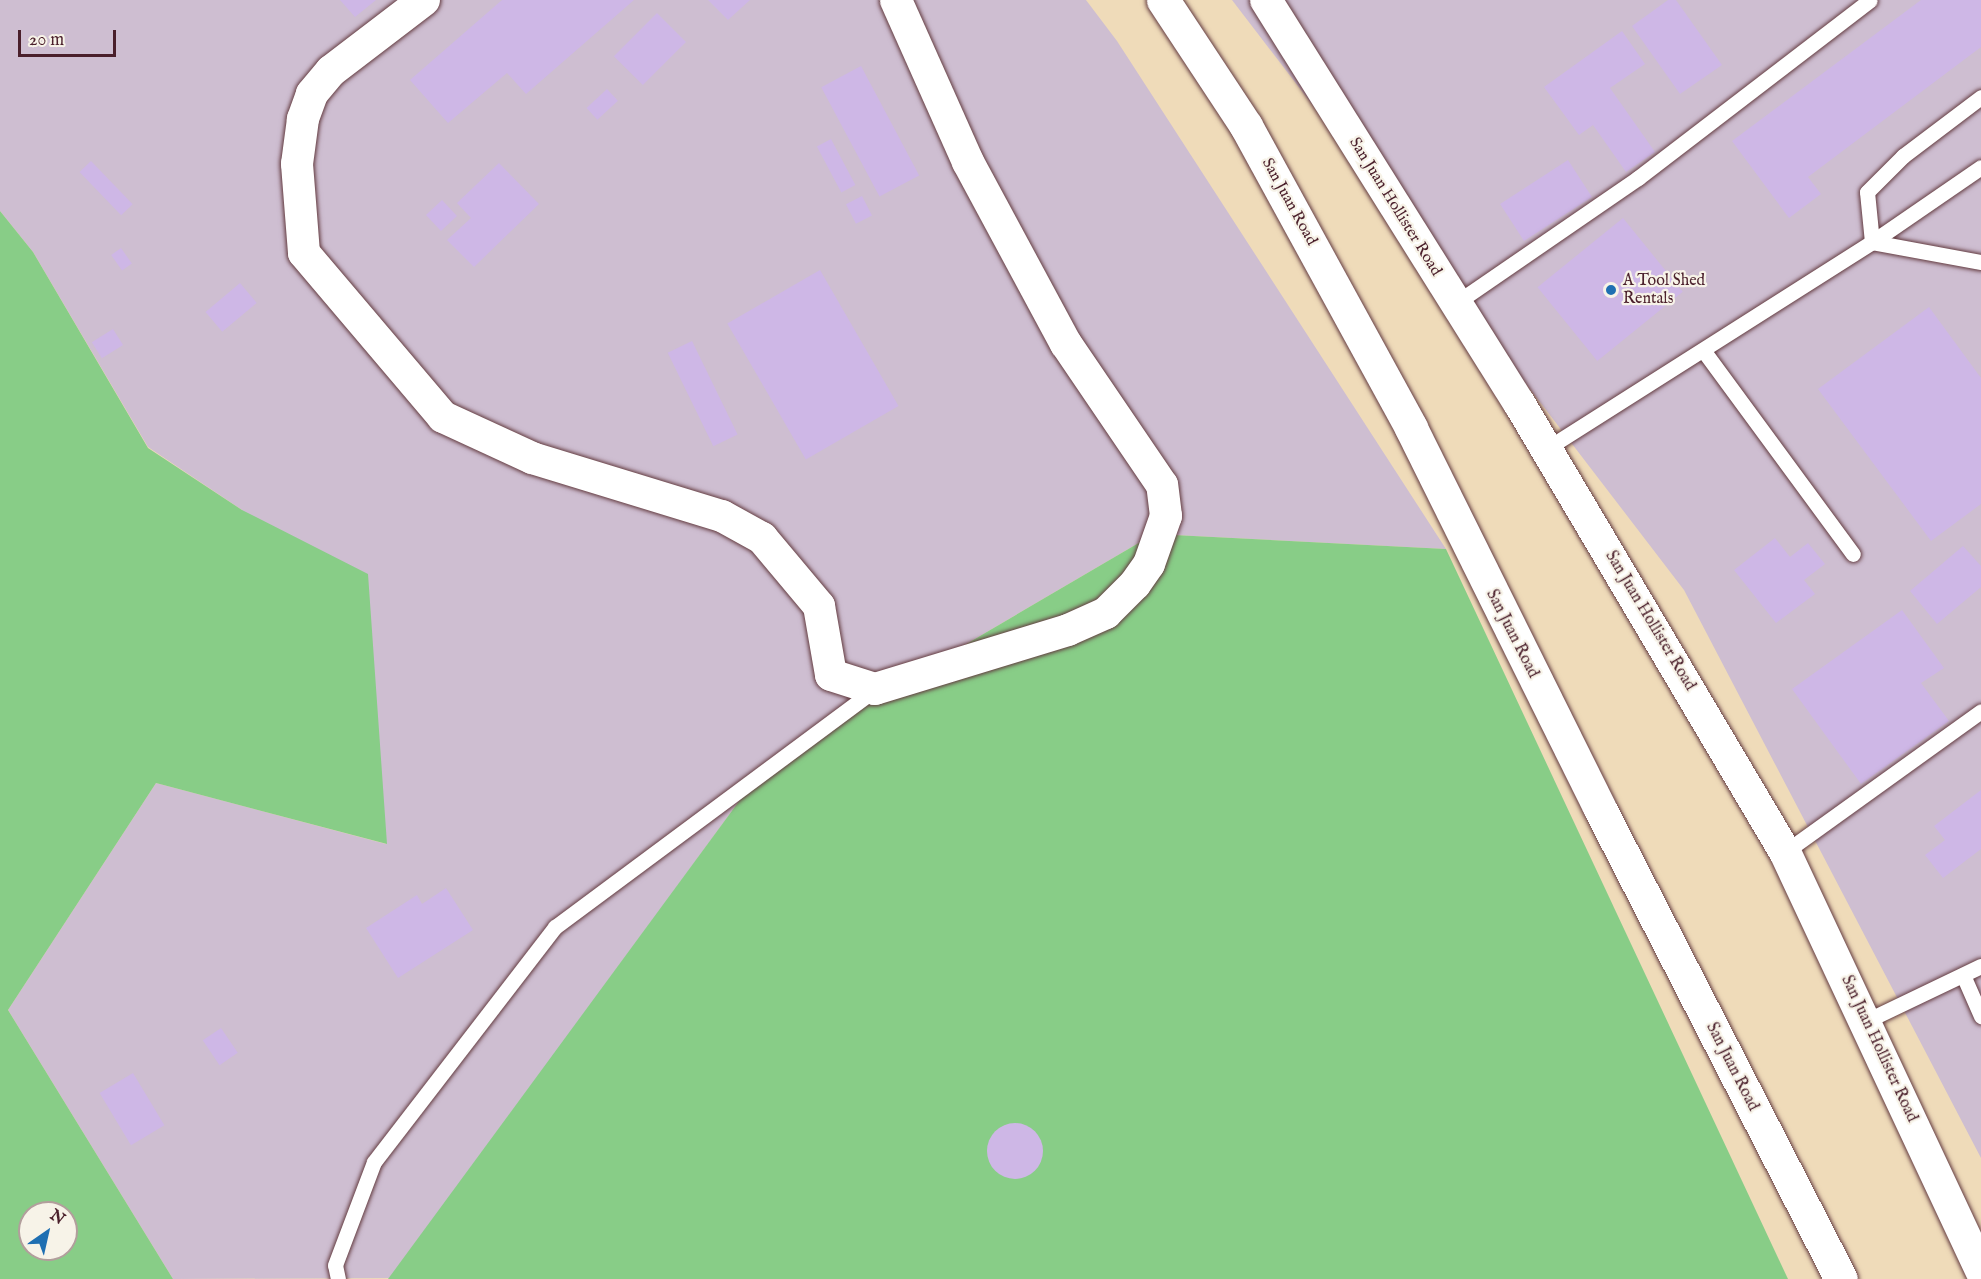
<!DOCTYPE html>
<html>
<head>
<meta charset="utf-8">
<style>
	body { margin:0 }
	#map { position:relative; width:1981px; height:1279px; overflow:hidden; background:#efdbb9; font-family:"IM FELL English",serif }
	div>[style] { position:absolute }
	.industrial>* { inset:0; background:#cebed1 }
	.green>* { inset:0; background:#88cd87 }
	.building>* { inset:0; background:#ceb7e6; transform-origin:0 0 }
	.round { border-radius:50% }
	.roads { filter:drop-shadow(0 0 2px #633b40) drop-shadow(0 0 2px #633b40) }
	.service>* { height:15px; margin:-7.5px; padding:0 7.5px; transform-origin:7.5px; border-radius:7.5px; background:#fff }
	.minor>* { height:32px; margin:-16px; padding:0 16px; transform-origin:16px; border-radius:16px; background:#fff }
	.secondary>* { height:33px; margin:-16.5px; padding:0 16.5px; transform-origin:16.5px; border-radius:16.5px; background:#fff }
	.dots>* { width:16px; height:16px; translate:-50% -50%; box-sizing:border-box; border:3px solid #f7f3e8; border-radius:50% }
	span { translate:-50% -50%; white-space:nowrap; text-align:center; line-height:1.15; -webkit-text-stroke:4.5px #f7f3e8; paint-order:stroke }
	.street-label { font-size:16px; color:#4a1f2b }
	.poi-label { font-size:16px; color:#4a1f2b }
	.left { translate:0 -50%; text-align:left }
	.north { position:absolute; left:18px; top:1201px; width:60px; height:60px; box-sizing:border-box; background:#f7f3e8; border:2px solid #b29e9c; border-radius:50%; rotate:34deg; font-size:16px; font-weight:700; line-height:24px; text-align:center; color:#4a1f2b }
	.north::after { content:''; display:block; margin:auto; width:21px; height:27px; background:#1f6fb2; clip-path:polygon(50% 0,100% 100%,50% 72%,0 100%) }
	.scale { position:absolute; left:18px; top:30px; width:98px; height:27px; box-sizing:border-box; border:3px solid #4a1f2b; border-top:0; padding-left:8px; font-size:18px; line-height:21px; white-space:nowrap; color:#4a1f2b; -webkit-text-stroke:4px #f7f3e8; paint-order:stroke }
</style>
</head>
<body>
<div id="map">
	<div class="industrial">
		<i style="clip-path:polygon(0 0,1086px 0,1117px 41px,1446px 549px,1154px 534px,770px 759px,391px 1278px,173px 1279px,8px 1010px,156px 783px,386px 844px,242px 510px,148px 447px,33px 252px,0 211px)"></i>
		<i style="clip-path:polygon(1232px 0,1981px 0,1981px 1158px,1684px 590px)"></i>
	</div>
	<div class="green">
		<i style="clip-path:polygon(evenodd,0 211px,33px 252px,148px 448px,242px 510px,368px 574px,387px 844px,156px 783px,8px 1010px,173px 1279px,0 1279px,0 211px,30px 1213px,66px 1213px,66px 1249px,30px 1249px,30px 1213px)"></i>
		<i style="clip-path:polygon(1154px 534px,1446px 549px,1788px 1279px,388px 1279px,770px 759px)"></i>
	</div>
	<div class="building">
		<i style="clip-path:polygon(340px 0,376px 0,355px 17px)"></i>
		<i style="clip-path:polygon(502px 0,634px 0,526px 94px,507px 73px,448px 123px,410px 80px)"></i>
		<i style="clip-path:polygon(708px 0,750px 0,728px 20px)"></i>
		<i style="clip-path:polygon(1668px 0,1676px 0,1722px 65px,1680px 94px,1632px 26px)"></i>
		<i style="clip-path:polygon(1921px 0,1981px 0,1981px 47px,1808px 177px,1821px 194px,1789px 218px,1732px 141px)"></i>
		<i style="left:657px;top:13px;width:41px;height:61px;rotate:45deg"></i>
		<i style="clip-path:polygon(1622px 31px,1645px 64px,1610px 88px,1655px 152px,1626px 172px,1593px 125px,1579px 135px,1544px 87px)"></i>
		<i style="left:861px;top:66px;width:124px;height:45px;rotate:62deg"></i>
		<i style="left:607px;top:89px;width:16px;height:28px;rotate:47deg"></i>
		<i style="left:831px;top:139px;width:52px;height:16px;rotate:62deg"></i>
		<i style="left:1568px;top:160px;width:44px;height:81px;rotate:57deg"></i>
		<i style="left:91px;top:161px;width:60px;height:16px;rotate:46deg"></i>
		<i style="clip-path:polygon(499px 163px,539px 204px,474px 267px,447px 240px,471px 218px,457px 203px)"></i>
		<i style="left:862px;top:196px;width:22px;height:18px;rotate:63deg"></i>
		<i style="left:442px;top:200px;width:22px;height:22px;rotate:47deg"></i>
		<i style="left:1623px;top:218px;width:95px;height:110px;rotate:51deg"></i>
		<i style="left:121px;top:248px;width:19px;height:12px;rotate:55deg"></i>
		<i style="left:820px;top:270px;width:157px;height:107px;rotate:60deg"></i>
		<i style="left:240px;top:283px;width:26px;height:45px;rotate:50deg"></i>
		<i style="clip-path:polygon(1929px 307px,1981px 378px,1981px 504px,1931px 541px,1818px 389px)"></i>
		<i style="left:113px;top:329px;width:19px;height:25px;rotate:58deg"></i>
		<i style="left:692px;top:341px;width:104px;height:27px;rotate:64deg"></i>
		<i style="clip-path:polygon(1775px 538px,1790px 557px,1808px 543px,1825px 564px,1804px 580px,1815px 594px,1776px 623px,1734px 570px)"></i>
		<i style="clip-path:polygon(1963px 546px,1981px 566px,1981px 587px,1937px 624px,1910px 591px)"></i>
		<i style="clip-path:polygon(1902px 610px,1944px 668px,1921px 683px,1949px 721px,1861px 784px,1792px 689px)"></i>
		<i style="clip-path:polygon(1981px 790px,1981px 849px,1943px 878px,1925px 855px,1945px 840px,1934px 826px)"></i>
		<i style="clip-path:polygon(446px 888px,473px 930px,398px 978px,366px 928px,417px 895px,422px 904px)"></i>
		<i style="left:221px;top:1028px;width:30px;height:22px;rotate:56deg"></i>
		<i style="left:133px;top:1073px;width:61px;height:39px;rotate:59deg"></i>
		<i class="round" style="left:987px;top:1123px;width:56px;height:56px"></i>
	</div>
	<div class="roads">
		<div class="service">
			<i style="left:1872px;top:242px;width:50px;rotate:-95.7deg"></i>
			<i style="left:1867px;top:192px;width:51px;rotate:-45deg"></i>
			<i style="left:1903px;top:156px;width:98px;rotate:-37.1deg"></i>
			<i style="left:1872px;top:242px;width:111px;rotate:10.4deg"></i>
			<i style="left:1456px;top:303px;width:221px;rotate:-34.5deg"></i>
			<i style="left:1638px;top:178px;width:292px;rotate:-37.5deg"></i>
			<i style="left:1703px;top:350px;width:253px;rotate:53.7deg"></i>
			<i style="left:1546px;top:449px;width:386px;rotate:-32.4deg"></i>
			<i style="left:1872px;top:242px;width:132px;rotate:-34.5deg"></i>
			<i style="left:1785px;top:852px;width:241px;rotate:-35.7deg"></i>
			<i style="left:1963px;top:975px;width:45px;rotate:66.3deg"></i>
			<i style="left:1866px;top:1021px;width:127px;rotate:-25.6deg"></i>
			<i style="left:338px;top:1279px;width:14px;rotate:-102deg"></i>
			<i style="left:335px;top:1265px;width:110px;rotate:-69.3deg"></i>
			<i style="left:374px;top:1162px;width:297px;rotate:-52.4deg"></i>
			<i style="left:555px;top:927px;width:399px;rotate:-36.6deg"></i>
		</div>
		<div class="minor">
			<i style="left:424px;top:0;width:117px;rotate:142.6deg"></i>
			<i style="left:331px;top:71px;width:30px;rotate:130deg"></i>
			<i style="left:312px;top:94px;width:27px;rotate:110deg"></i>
			<i style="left:303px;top:119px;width:45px;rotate:97.6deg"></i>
			<i style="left:297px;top:164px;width:89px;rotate:85.5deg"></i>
			<i style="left:304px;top:253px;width:215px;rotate:49.7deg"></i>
			<i style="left:443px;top:417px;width:98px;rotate:24.7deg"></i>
			<i style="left:532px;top:458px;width:199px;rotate:17deg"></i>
			<i style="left:722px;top:516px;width:46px;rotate:28.8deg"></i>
			<i style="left:762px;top:538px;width:89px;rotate:50deg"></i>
			<i style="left:819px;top:606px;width:70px;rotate:80.1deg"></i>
			<i style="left:831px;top:675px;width:46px;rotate:17.7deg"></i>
			<i style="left:875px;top:689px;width:202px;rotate:-17deg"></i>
			<i style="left:1068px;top:630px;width:42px;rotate:-24.1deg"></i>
			<i style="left:1106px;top:613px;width:41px;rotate:-45deg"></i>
			<i style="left:1135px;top:584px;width:24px;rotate:-55deg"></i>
			<i style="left:1149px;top:564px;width:51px;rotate:-70.5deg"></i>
			<i style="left:1166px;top:516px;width:31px;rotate:-97deg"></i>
			<i style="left:1162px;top:485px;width:171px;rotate:-124.2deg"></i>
			<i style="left:1066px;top:344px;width:207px;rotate:-118.3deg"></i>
			<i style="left:968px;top:162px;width:177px;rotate:-114deg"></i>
			<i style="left:1266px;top:0;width:476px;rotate:57.9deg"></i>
			<i style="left:1519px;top:403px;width:522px;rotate:59.36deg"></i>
			<i style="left:1785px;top:852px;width:463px;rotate:64.9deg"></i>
		</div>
		<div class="secondary">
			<i style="left:1163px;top:0;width:151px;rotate:56.6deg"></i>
			<i style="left:1246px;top:126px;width:344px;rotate:61.3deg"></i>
			<i style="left:1411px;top:428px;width:423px;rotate:63.6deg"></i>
			<i style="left:1599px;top:807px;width:530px;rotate:62.86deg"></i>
		</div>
	</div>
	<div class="dots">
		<i style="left:1611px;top:290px;background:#1f6fb2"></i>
	</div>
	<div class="street-label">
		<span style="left:1289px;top:202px;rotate:61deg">San Juan Road</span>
		<span style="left:1395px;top:207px;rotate:58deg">San Juan Hollister Road</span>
		<span style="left:1650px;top:621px;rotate:59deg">San Juan Hollister Road</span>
		<span style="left:1512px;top:634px;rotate:63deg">San Juan Road</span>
		<span style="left:1879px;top:1049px;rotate:65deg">San Juan Hollister Road</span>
		<span style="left:1732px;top:1067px;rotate:63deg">San Juan Road</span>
	</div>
	<div class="poi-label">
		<span class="left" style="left:1623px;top:290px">A Tool Shed<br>Rentals</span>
	</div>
	<div class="north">N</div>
	<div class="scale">20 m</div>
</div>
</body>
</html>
